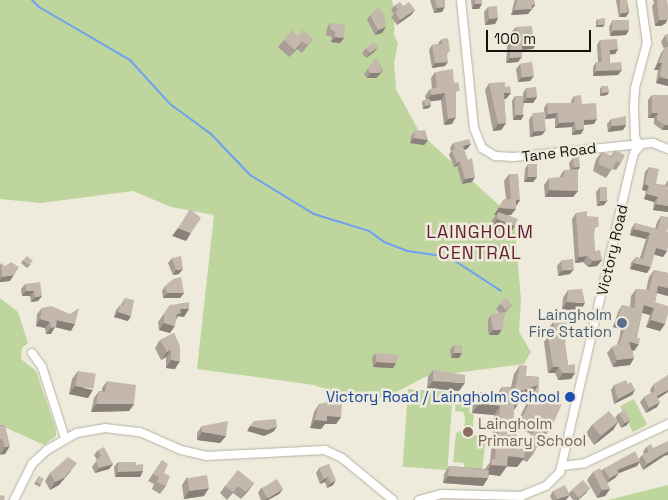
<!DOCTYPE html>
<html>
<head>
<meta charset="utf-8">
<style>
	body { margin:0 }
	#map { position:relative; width:668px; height:500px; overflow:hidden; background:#eeebdc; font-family:"Space Grotesk",sans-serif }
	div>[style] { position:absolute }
	.green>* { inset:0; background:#bed69e; transform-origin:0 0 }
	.stream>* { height:2px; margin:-1px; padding:0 1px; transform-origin:1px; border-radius:1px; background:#6fa0ef }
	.roads { filter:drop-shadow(0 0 1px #b4b1a3) drop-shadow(0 0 1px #b4b1a3) }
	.minor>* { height:8px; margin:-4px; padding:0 4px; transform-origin:4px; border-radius:4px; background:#fff }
	.wall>* { inset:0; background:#a99e95; transform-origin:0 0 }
	.shaded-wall>* { inset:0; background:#898179 }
	.building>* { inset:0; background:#c4b8ad; transform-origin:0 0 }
	.dots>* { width:14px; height:14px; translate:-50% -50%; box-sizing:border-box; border:2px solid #eeebdc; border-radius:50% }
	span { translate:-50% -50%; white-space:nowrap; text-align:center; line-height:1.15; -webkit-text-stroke:5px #eeebdc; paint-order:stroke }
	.street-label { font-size:15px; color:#13120d }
	.service-label { font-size:15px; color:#4e5e75 }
	.right { translate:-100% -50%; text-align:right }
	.transit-label { font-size:15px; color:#164399 }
	.education-label { font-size:15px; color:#785e54 }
	.left { translate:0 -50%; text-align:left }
	.quarter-label { font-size:18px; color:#641f31; letter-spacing:1px }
	.scale { position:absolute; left:486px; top:30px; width:105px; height:22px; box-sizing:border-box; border:2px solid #13120d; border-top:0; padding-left:6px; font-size:15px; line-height:18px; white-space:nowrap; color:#13120d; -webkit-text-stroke:4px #eeebdc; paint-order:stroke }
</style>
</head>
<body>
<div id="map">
	<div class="green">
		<i style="clip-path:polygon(0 0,392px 0,395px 13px,394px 34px,398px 44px,394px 62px,396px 89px,420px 133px,514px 219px,521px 299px,519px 332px,531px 352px,524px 364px,425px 377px,387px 397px,354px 399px,314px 385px,197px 369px,214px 215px,171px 207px,133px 191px,41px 203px,0 199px)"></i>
		<i style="clip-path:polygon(0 298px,18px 312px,28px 343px,22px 348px,21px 359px,36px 371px,56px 429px,56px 436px,44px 445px,0 425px)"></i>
		<i style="left:408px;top:389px;width:45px;height:78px;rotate:4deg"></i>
		<i style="clip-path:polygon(456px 398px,464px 399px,464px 407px,467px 402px,471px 402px,469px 412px,474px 415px,472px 435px,486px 436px,482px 473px,464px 471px,464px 463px,453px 462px,456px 433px,464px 429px,465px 418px,463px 412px,455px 411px)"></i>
		<i style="left:634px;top:399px;width:29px;height:16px;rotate:63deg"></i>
		<i style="clip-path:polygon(668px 485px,668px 500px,608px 500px)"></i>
	</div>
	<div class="stream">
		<i style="left:32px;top:0;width:10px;rotate:45deg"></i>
		<i style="left:39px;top:7px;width:105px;rotate:30.2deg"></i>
		<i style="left:130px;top:60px;width:59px;rotate:47.7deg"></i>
		<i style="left:170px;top:104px;width:51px;rotate:36.2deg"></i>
		<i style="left:211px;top:134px;width:57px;rotate:46.4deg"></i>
		<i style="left:250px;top:175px;width:75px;rotate:31.4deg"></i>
		<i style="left:314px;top:214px;width:58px;rotate:17.2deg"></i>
		<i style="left:369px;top:231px;width:19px;rotate:36deg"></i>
		<i style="left:384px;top:242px;width:25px;rotate:21deg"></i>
		<i style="left:407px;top:251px;width:42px;rotate:8.1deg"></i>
		<i style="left:449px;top:257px;width:62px;rotate:33.2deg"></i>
	</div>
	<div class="roads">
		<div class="minor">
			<i style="left:461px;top:0;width:129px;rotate:84.2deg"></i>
			<i style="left:474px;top:128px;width:22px;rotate:68deg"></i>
			<i style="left:482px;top:148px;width:15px;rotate:32deg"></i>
			<i style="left:495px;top:156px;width:19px;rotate:3deg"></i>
			<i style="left:514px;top:157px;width:140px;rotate:-5.8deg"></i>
			<i style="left:653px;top:143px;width:16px;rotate:22deg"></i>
			<i style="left:640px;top:146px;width:10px;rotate:-119deg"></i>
			<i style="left:635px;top:137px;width:33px;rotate:-92deg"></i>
			<i style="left:634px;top:104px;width:16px;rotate:-86deg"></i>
			<i style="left:635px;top:88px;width:47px;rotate:-75.1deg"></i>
			<i style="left:647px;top:43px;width:43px;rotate:-97.9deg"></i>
			<i style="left:32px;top:353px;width:17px;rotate:54deg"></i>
			<i style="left:42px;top:367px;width:75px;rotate:72.1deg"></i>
			<i style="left:562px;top:466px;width:23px;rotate:-7deg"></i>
			<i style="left:585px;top:463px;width:92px;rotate:-25.2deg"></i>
			<i style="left:14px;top:500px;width:40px;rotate:-63.4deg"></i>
			<i style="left:32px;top:464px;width:21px;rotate:-43deg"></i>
			<i style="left:47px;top:450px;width:34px;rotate:-30deg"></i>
			<i style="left:77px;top:433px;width:28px;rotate:-10deg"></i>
			<i style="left:105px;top:428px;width:35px;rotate:7deg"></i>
			<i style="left:140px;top:432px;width:45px;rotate:23.7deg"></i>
			<i style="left:181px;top:450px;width:26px;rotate:13deg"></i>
			<i style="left:206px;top:456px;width:119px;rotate:-2.9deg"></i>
			<i style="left:325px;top:450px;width:19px;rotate:25deg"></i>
			<i style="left:342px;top:458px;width:66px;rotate:39.5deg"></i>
			<i style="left:419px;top:500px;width:24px;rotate:-15deg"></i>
			<i style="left:442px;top:494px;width:79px;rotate:1.5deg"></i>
			<i style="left:521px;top:496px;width:27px;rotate:-22deg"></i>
			<i style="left:546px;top:486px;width:20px;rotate:-45deg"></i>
			<i style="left:560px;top:472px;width:315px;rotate:-77deg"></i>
			<i style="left:631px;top:165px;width:12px;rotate:-76deg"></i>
			<i style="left:634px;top:153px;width:9px;rotate:-49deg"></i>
		</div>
	</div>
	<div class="wall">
		<i style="clip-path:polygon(430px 0,445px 0,442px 12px,434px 13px)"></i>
		<i style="clip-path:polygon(471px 0,482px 0,479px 9px,472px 9px)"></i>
		<i style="clip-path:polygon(515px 0,534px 0,535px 5px,528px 14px,511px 15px,514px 2px)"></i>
		<i style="clip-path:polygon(616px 0,627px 0,629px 12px,626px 17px,619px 17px)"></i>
		<i style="clip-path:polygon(653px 0,667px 0,666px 23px,661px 26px,655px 26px,652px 6px,654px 3px)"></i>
		<i style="clip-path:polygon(395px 5px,415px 10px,411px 15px,397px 25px,391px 17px,394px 14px,391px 10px)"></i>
		<i style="clip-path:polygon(488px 7px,498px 18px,495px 24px,485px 25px,484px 12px)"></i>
		<i style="clip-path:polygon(370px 15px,386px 27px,382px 33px,375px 35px,367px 20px)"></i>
		<i style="clip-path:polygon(598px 19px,603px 27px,596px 27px,596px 21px)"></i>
		<i style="clip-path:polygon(612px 21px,626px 35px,610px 36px,609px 27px)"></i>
		<i style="clip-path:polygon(330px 23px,344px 38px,340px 43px,331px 42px,332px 37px,326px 35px,327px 28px)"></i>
		<i style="clip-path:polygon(516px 27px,533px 35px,536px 44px,533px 49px,522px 50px,518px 62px,506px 63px,508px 36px)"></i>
		<i style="clip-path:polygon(668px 34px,668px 86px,656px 83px,658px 70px,654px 70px,661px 53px,664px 49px,661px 42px,665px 35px)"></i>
		<i style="clip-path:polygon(313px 39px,302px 53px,297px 49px,289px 57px,278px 47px,284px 40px)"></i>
		<i style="clip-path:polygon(442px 39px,447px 56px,445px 66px,432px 68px,429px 50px,432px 45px,439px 44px,438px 43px)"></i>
		<i style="clip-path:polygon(600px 40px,618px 49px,615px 54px,610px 54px,610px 63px,618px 75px,593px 76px,593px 67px,596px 62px,598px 62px,597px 45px)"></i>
		<i style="clip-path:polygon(366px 48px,374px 52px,366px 58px,362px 53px)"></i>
		<i style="clip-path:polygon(376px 58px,383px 70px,379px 75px,376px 78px,367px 78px,364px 74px)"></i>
		<i style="clip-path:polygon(520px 64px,530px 81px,518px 82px,516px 69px)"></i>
		<i style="clip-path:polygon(435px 72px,456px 95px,452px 124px,444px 125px,441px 100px,430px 101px,431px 105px,429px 108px,423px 109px,422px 102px,424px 100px,426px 100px,425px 96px,430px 89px,432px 89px,431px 78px)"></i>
		<i style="clip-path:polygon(489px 83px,506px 99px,504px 99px,506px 123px,501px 130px,493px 131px,485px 90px)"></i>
		<i style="clip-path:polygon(602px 86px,609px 92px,607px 95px,600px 96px,600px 89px)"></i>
		<i style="clip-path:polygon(526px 88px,537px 97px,533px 103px,524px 103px,521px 120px,513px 120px,512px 101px,515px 96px,523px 96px,523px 93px)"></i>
		<i style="clip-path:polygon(652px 95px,668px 130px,662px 130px,654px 124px,654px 118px,648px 118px,648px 100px)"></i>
		<i style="clip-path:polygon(574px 96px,582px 104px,594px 124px,584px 125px,581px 134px,572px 135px,572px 127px,555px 128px,555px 118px,545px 119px,544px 108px,547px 103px,571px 103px,571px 101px)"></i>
		<i style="clip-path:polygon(532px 115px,542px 135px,530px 137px,529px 120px)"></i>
		<i style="clip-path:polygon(611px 119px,626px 125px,623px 130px,608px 132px,607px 124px)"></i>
		<i style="clip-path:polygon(415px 131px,428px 140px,424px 145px,410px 143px,411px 136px)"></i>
		<i style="clip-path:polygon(453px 143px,471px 144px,467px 149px,464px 150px,472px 182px,462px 184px,457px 166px,454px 167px,449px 155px,451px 151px,450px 148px)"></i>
		<i style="clip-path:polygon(615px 150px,621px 163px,616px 170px,612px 169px,606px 178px,593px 171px,596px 159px,602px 152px,611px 156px)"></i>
		<i style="clip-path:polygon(573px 158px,578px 170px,578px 191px,573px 197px,545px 197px,544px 185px,549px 178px,559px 178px,564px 170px,570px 170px,569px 163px)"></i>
		<i style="clip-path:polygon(528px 164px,537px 177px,533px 182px,524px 182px,525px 169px)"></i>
		<i style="clip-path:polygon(649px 167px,656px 184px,665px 185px,668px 180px,668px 212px,653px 210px,654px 202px,644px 199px,646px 191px,642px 190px,645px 172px)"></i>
		<i style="clip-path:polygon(509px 174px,520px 200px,511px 215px,507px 215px,510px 233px,492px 227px,492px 220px,496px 215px,494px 215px,504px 199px,506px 199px,504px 181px)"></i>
		<i style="clip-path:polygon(600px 187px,604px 205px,597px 206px,596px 192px)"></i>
		<i style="clip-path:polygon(576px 213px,587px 216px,594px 232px,594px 237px,595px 251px,602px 260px,597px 266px,588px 267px,583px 262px,575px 263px,572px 219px)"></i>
		<i style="clip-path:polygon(661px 216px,667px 232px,667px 251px,663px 257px,654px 254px,647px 273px,630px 269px,631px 263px,636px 257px,640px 258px,646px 239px,630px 235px,631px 229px,635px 223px,655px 229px,657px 222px)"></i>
		<i style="clip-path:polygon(463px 229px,469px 236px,463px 238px,461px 232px)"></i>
		<i style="clip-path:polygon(172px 258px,179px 274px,173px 275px,168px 263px)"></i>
		<i style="clip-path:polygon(23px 260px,31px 264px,27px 268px,21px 263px)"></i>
		<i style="clip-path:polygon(561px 261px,570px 274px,558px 276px,557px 266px)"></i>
		<i style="clip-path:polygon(1px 263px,10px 281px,0 282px,0 265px)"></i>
		<i style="clip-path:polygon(654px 270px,668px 273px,668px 296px,657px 293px,655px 302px,665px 324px,660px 331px,646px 327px,650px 315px,642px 313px,634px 351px,632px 350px,634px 358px,630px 365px,613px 367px,607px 353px,612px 347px,617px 345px,619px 339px,621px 329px,613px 327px,618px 312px,622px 305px,630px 307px,631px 296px,636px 289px,646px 290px,649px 277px)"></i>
		<i style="clip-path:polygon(25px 284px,42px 296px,38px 301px,31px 302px,30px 296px,22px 296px,21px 289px)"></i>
		<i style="clip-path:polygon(165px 286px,184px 293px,180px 298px,163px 298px,162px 291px)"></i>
		<i style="clip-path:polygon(568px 290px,580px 311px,562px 309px,563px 298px)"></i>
		<i style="clip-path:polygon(125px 298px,128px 321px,114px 317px,116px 310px,120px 305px,121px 305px)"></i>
		<i style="clip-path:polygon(500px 304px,512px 305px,505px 313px,498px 335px,489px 335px,488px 331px,488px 320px,491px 315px,500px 313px,496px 309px)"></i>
		<i style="clip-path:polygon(170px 305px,184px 317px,178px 316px,170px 333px,159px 330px,158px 322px)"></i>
		<i style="clip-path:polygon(42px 308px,71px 331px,55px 327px,51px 334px,46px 334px,45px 328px,36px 326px,37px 314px)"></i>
		<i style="clip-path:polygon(553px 322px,571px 328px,566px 335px,565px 343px,568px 365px,575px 373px,571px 379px,558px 380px,555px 373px,548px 373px,544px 342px,548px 336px,550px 336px,549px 328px)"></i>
		<i style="clip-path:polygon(174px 333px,175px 369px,166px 368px,166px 357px,161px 360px,155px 348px,160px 340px)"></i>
		<i style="clip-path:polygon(454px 345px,459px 358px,451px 358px,450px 350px)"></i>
		<i style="clip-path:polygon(375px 353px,393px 368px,373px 367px,372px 358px)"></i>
		<i style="clip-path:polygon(evenodd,520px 365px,526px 376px,539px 377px,538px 395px,552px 426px,545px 436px,543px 434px,534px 453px,527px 462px,523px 460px,517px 467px,507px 466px,500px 476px,489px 474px,488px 478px,483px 486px,443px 483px,444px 474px,449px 466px,485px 469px,490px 462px,494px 415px,472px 413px,473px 401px,480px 392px,497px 394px,502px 387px,511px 387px,514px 374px,520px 365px,531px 394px,515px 427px,531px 434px,527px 442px,516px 441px,517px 429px,511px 437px,514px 410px,520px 398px,531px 394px)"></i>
		<i style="clip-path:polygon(433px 370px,459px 391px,427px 388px,428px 377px)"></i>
		<i style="clip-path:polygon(78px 371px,88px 398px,69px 394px,72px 379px)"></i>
		<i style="clip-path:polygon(668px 375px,668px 392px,658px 398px,657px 407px,646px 413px,640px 402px,644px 397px,651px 393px,650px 390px,653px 385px)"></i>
		<i style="clip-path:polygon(107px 381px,134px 404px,129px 411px,91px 412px,94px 398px,99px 391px,102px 391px,102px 388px)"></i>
		<i style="clip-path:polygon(628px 384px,635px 390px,632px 395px,614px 404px,611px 390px,614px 385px)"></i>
		<i style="clip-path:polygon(319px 404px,341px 417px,336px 424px,325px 424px,321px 429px,310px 428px,314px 412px)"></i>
		<i style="clip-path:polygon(619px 413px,627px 425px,621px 428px,618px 422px,613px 430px,594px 445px,586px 433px,592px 425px,617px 420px,615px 418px)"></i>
		<i style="left:5px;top:425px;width:29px;height:5px;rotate:90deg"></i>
		<i style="clip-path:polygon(202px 426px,226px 436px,220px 443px,197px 440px,197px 433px)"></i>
		<i style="clip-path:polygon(646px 447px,653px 448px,664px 456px,643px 470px,639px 462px,637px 466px,619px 473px,615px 478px,607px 483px,610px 489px,605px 496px,597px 498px,587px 480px,593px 472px,601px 471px,603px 469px,639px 459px,642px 455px,644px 454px,643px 452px)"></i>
		<i style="clip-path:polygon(98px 450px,113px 464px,109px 469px,95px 473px,92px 467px,97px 460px,94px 455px)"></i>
		<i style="clip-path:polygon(162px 460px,166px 486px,160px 494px,152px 489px,154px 484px,148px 481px)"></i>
		<i style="clip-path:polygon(118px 462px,136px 465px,143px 471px,140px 477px,115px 477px,114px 467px)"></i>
		<i style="clip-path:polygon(329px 464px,333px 485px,327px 488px,325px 482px,320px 484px,316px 473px,319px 468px)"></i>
		<i style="clip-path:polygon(71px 471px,59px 485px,50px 490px,45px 481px,50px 473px)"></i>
		<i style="clip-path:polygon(39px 476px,41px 484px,40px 487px,34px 484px)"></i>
		<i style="clip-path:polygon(187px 477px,204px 496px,184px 499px,182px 485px)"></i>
		<i style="clip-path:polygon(254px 483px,248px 491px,241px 499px,233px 493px,227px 500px,220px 493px,225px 486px)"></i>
		<i style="clip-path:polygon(261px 488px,283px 489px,279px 494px,268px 500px,261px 500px,258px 493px)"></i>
		<i style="clip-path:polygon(572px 490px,586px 493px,578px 500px,573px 500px,569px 495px,565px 500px,552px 500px,550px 496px,553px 491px,569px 493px)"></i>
	</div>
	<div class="shaded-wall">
		<i style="clip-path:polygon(475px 4px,482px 4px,479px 9px,472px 9px)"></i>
		<i style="clip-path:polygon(532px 5px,535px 5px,528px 14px,511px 15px,515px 10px)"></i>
		<i style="clip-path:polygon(445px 7px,442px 12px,434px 13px,437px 8px)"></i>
		<i style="clip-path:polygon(415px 10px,411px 15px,397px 25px,400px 20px)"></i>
		<i style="clip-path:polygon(629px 12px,626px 17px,619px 17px,622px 13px)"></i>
		<i style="clip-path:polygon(498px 18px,495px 24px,485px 25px,489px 19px)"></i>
		<i style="clip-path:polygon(668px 18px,666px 23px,661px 26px,655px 26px,659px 20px)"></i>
		<i style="clip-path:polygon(605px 24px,603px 27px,596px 27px,598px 25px)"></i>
		<i style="clip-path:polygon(386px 27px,382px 33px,375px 35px,378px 30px)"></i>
		<i style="clip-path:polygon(629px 30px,626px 35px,610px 36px,613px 31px)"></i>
		<i style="clip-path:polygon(335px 37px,344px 38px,340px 43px,331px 42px)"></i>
		<i style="clip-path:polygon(302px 41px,297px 49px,289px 57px,295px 50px)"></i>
		<i style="clip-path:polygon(536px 44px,533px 49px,518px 50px,522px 45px)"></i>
		<i style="clip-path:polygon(378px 47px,374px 52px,366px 58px,370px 53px)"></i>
		<i style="clip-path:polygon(618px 49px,615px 54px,606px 55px,610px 50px)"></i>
		<i style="clip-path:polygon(522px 57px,518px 62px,506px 63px,510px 58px)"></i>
		<i style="clip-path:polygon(448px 62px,445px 66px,432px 68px,435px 63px)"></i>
		<i style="clip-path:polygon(659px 63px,662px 63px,658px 70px,654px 70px)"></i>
		<i style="clip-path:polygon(383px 70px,379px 75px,376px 78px,367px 78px,370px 73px)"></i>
		<i style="clip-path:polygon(622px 70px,618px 75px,593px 76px,596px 71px)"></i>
		<i style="clip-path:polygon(534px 76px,530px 81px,518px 82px,522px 77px)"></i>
		<i style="clip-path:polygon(660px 77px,668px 79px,668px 86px,656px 83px)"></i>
		<i style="clip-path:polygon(609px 92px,607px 95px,600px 96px,602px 93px)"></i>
		<i style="clip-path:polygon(445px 93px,441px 100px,426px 102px,431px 95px)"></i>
		<i style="clip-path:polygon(504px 93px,511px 93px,506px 99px,499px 100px)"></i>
		<i style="clip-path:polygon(537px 97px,533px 103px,523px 103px,527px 98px)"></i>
		<i style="clip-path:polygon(431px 105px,429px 108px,423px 109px,425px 106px)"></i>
		<i style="clip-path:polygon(558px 113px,555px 118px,545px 119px,548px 114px)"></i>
		<i style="clip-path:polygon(652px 113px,658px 113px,654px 118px,648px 118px)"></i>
		<i style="clip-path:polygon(516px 115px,524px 115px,521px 120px,513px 120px)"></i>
		<i style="clip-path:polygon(456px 117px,452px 124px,444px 125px,448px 119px)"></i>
		<i style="clip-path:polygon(597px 119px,594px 124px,580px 125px,584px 120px)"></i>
		<i style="clip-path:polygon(575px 122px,572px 127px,555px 128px,559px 123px)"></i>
		<i style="clip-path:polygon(506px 123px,501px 130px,493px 131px,498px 124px)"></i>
		<i style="clip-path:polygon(626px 125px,623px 130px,608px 132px,612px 126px)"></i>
		<i style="clip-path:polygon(665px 125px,668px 125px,668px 130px,662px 130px)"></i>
		<i style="clip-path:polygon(584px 129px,581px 134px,572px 135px,576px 130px)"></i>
		<i style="clip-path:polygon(546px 130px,542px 135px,530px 137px,534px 132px)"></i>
		<i style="clip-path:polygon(414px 138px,428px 140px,424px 145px,410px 143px)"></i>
		<i style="clip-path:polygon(471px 144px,467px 149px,459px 151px,463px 146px)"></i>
		<i style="clip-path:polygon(460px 161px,457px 166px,454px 167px,457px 163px)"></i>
		<i style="clip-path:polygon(574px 167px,580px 167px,577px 172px,570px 173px)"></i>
		<i style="clip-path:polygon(475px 177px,472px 182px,462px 184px,465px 179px)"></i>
		<i style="clip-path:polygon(528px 177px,537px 177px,533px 182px,524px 182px)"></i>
		<i style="clip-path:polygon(645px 184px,649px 186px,646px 191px,642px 190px)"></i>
		<i style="clip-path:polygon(549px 190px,578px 191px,573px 197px,545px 197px)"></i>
		<i style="clip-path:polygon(647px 194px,658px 197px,654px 202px,644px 199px)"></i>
		<i style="clip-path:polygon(516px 200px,520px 200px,515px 207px)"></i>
		<i style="clip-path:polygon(608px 200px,604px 205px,597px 206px,601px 201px)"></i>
		<i style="clip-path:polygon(656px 204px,668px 206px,668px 212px,653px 210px)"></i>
		<i style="clip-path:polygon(499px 208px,516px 209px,511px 215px,498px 215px,498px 212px,496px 215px,494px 215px)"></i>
		<i style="clip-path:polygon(497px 219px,515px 226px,510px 233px,492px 227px)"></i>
		<i style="clip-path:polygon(178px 228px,191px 233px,186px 241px,172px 236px)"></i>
		<i style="clip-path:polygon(634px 229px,650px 233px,646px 239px,630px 235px)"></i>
		<i style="clip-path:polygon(471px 233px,469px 236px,463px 238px,465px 236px)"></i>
		<i style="clip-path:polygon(656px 248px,667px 251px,663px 257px,652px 254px)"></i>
		<i style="clip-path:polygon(587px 256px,583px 262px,575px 263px,579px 257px)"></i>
		<i style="clip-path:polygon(602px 260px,597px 266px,588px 267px,593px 261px)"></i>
		<i style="clip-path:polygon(634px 263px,651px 267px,647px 273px,630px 269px)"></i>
		<i style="clip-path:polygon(183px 269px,179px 274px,173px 275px,176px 270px)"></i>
		<i style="clip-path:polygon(574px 269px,570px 274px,558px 276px,562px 271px)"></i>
		<i style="clip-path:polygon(14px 275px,10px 281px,0 282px,0 280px,2px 277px)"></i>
		<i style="clip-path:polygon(658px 286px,668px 288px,668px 296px,654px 292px)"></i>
		<i style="clip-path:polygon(26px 291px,34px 291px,30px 296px,22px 296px)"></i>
		<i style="clip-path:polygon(167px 293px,184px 293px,180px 298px,163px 298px)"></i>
		<i style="clip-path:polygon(42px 296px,38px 301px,31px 302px,35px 297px)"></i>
		<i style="clip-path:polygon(567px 302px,585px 303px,580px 311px,562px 309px)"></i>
		<i style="clip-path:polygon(644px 305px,654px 308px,650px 315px,639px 312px)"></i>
		<i style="clip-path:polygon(180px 309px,189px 309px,184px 317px,178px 316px,175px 321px,172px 322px)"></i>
		<i style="clip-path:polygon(118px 312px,131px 316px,128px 321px,114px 317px)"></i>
		<i style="clip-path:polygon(40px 319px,50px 322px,45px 328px,36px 326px)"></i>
		<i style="clip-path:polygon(57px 320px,75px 324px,71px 331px,55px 327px,51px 334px,46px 334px)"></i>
		<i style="clip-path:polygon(617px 320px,626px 322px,621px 329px,613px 327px)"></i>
		<i style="clip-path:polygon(651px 320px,665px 324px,660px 331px,646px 327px)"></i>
		<i style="clip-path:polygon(164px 323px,175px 326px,170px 333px,159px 330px)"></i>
		<i style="clip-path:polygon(571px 328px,566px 335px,561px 335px,566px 329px)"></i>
		<i style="clip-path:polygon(493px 330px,502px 330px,498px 335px,489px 335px)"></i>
		<i style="clip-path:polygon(629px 342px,639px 344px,634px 351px,624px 348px)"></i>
		<i style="clip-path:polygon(171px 350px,166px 357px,161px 360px,167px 352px)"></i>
		<i style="clip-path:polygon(454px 353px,462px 353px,459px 358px,451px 358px)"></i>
		<i style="clip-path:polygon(634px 358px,630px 365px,613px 367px,617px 360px)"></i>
		<i style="clip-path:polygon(171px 360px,180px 361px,175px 369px,166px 368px)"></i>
		<i style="clip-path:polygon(377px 362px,396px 363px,393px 368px,373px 367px)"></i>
		<i style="clip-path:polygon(553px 367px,559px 367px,555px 373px,548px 373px)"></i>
		<i style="clip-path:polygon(563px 373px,575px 373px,571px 379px,558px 380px)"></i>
		<i style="clip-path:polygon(433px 381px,465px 383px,459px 391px,427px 388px)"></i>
		<i style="clip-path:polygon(538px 385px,531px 394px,515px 400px,520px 401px,514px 410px,509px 409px,521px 391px)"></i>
		<i style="clip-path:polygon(75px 386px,93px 390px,88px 398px,69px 394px)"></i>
		<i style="clip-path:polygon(635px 390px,632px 395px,614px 404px,618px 399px)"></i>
		<i style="clip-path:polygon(668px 390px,668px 392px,654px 401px,657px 396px)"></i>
		<i style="clip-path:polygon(660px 402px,657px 407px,646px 413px,649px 408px)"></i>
		<i style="clip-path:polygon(479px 403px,500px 406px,494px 415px,472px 413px)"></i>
		<i style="clip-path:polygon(96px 404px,134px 404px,129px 411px,91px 412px)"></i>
		<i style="clip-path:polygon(327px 416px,341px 417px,336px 424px,325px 424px,321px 429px,310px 428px,315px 420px)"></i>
		<i style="clip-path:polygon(630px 420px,627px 425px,621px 428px,625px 423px)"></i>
		<i style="clip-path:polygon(618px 422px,613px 430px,594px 445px,599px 438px)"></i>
		<i style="clip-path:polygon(250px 426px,277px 427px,273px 432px,264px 436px,247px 431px)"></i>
		<i style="clip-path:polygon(202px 432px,226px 436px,220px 443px,197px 440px)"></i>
		<i style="clip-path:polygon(10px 446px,5px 454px,0 455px,5px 447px)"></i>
		<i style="clip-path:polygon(668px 451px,668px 455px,664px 456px,643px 470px,647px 464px)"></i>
		<i style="clip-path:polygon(508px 456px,524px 458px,517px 467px,501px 466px)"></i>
		<i style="clip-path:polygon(640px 461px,637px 466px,614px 475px,617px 470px)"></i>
		<i style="clip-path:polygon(77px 463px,59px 485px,50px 490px,55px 482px)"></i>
		<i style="clip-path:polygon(113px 464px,109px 469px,95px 473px,99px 468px)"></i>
		<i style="clip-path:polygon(491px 465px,507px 466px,500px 476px,485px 474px)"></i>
		<i style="clip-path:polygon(143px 471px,140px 477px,115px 477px,118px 472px)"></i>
		<i style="clip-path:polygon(619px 473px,615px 478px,607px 483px,610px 478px)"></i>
		<i style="clip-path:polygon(448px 476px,488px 478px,483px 486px,443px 483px)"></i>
		<i style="clip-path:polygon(328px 477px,325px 482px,320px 484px,324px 479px)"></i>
		<i style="clip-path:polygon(336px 480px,333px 485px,327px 488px,331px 483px)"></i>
		<i style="clip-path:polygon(254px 483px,248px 491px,241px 499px,246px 492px)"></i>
		<i style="clip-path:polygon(209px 488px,204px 496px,184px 499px,189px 491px)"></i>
		<i style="clip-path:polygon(590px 488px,586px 493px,578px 500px,577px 500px,579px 497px)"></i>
		<i style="clip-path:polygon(283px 489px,279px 494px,268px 500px,265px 500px,267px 498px)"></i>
		<i style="clip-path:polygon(610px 489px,605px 496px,597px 498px,602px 490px)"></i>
		<i style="clip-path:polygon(570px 495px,566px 500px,557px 500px,557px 499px)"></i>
	</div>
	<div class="building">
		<i style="clip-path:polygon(435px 0,445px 0,445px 7px,437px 8px)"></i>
		<i style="left:475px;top:0;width:7px;height:4px"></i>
		<i style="clip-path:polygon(517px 0,534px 0,535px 5px,532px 5px,532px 9px,515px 10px)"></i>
		<i style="left:620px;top:0;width:7px;height:13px"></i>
		<i style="clip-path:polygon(657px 0,667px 0,668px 5px,668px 18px,666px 20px,659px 20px)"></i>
		<i style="clip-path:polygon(400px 2px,403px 6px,409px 2px,415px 10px,400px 20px,395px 12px,398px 10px,395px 5px)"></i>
		<i style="left:497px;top:6px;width:12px;height:9px;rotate:85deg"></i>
		<i style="clip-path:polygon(378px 7px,384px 13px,386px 27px,378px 30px,370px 15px)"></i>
		<i style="clip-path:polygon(605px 18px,605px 24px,598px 25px,598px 19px)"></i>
		<i style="left:629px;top:20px;width:10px;height:17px;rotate:90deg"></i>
		<i style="clip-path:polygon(330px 23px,345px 25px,344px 38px,335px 37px,335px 32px,330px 29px)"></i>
		<i style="clip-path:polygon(532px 26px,533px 35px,536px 35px,536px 44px,522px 45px,522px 57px,510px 58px,511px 32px,517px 31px,516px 27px)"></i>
		<i style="clip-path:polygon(292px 30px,297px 36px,303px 30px,313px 39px,307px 45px,302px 41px,295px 50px,284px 40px)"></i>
		<i style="clip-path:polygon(668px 34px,668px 43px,665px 35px)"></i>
		<i style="clip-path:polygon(448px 38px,450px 51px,447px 54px,448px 62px,435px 63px,432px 45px,442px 44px,442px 39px)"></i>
		<i style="clip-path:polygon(617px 39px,618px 49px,610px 50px,610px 63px,621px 62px,622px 70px,596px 71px,596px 62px,602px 62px,600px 40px)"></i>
		<i style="left:374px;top:42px;width:6px;height:10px;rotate:51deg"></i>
		<i style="clip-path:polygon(665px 47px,668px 47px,668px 79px,660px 77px,662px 63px,659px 63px)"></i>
		<i style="clip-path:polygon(376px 58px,383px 70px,379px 73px,370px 73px,368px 69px)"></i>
		<i style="left:532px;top:62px;width:14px;height:12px;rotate:82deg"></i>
		<i style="clip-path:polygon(453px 69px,454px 83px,458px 82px,460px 90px,456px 92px,456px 117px,448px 119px,445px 93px,431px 95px,430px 89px,437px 87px,435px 72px)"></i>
		<i style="clip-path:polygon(505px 82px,505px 87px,510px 86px,511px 93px,504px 93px,506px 123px,498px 124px,489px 83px)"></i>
		<i style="clip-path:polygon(602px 86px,608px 86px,609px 92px,602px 93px)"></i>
		<i style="left:536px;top:87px;width:10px;height:10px;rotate:84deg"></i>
		<i style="clip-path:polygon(581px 95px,582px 104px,596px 103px,597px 119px,584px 120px,584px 129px,576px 130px,575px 122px,559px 123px,558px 113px,548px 114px,547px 103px,574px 103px,574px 96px)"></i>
		<i style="clip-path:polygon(652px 95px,668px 95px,668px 125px,665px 125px,657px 120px,658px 113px,652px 113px)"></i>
		<i style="left:515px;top:96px;width:8px;height:19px"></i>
		<i style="left:430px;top:99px;width:6px;height:6px;rotate:81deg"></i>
		<i style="left:544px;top:112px;width:18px;height:12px;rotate:84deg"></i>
		<i style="clip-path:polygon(626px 116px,626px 125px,612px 126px,611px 119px)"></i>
		<i style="clip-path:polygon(425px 130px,428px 140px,414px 138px,415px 131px)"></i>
		<i style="clip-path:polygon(469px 139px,471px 144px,463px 146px,468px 160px,472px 158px,475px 177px,465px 179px,460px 161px,457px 163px,452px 150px,455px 149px,453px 143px)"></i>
		<i style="clip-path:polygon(615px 150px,625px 155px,621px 163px,616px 161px,612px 170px,598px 164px,602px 152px,612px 157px)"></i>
		<i style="left:579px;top:157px;width:10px;height:6px;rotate:84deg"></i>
		<i style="left:528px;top:164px;width:9px;height:13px"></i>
		<i style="clip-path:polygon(649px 167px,659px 169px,656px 184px,667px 186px,668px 181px,668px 206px,656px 204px,658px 197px,647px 194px,649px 186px,645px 184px)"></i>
		<i style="clip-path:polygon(578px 169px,578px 191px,549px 190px,549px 178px,564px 177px,564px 170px)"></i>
		<i style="clip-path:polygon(509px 174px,518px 174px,520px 200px,516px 200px,516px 209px,499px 208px,504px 199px,511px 199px)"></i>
		<i style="left:600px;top:187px;width:7px;height:14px"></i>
		<i style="clip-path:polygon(190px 209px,201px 218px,191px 233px,178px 228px)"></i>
		<i style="clip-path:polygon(587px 211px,587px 216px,598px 217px,599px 226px,595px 228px,594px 237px,595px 251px,600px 250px,602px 260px,593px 261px,587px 256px,579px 257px,576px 213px)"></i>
		<i style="clip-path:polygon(498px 212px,518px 219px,515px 226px,497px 219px)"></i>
		<i style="clip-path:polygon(661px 216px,668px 217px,668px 228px,667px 232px,668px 232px,668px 248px,667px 251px,656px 248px,651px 267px,634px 263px,636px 257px,643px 259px,650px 233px,634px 229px,635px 223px,658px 229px)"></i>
		<i style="clip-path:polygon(468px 227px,471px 233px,465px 236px,463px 229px)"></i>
		<i style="clip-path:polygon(27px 256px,33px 261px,28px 265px,23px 260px)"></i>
		<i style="clip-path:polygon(181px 256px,183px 269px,176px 270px,172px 258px)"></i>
		<i style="left:573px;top:259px;width:10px;height:12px;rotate:84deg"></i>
		<i style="clip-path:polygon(11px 262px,19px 267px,14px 275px,2px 277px,1px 263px,5px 266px)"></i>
		<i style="clip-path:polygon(654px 270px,668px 273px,668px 288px,658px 286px,655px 302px,668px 306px,668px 314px,665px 324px,651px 320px,654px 308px,644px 305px,636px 338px,640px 338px,639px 344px,629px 342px,634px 358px,617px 360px,612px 347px,619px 344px,623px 333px,626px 322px,617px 320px,622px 305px,635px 308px,636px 289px,649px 290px)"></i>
		<i style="clip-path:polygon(181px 277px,184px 293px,167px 293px,165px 286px,173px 279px)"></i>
		<i style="clip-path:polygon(40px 282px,42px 296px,35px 297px,34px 291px,26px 291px,25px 284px)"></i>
		<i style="clip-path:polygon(582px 289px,585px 303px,567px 302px,568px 290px)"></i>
		<i style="clip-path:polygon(125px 298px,134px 300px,131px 316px,118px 312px,120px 305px,123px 305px)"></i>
		<i style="left:506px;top:298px;width:9px;height:8px;rotate:49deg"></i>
		<i style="clip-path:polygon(189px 302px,189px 309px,180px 309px,181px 313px,177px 314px,175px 326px,164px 323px,164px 314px,170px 305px)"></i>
		<i style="clip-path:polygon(51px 306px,70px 314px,79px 308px,75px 324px,57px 320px,56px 327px,51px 328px,50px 322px,40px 319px,42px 308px)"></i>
		<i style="clip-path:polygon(505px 312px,502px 330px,493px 330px,492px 325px,491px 315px)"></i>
		<i style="clip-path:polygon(569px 319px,571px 328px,566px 329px,565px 343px,568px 365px,575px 364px,575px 373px,563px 373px,559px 367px,553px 367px,548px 336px,555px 335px,553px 322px)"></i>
		<i style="clip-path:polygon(174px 333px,180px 346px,180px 361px,171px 360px,171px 350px,167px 352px,160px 340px)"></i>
		<i style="left:454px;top:345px;width:8px;height:8px"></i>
		<i style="clip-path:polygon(375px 353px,399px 355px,396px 363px,377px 362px)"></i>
		<i style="clip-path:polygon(evenodd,520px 365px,527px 366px,526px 376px,539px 377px,538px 395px,562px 404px,552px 426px,547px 424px,534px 453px,525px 449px,524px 458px,508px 456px,507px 466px,491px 465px,492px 459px,495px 459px,500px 406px,479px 403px,480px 392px,501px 395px,502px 387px,515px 388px,520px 365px,538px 385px,522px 418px,537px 425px,528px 442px,516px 441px,517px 429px,511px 442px,515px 400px,520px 401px,521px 391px,538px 385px)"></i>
		<i style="clip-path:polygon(433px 370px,465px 375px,465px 383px,433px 381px)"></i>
		<i style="left:78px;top:371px;width:18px;height:15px;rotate:9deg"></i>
		<i style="clip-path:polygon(668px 375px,668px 390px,657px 396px,660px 402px,649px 408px,644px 397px,655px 391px,653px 385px)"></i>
		<i style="clip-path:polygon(626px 380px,628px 384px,631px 382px,635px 390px,618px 399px,614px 385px)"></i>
		<i style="clip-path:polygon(107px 381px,136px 385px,134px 404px,96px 404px,99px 391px,105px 392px)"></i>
		<i style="clip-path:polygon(327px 402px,342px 403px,341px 417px,327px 416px,327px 421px,315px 420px,319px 404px)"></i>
		<i style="clip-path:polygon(625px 410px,630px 420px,625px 423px,619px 413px)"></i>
		<i style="left:609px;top:411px;width:14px;height:22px;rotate:51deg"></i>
		<i style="clip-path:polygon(276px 419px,277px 427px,267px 430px,250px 426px,254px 421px)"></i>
		<i style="clip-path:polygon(228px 421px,226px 436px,202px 432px,202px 426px)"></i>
		<i style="clip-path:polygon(5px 425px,10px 446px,5px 447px,2px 439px,0 439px,0 426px)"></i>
		<i style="clip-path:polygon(668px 441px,668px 451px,647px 464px,642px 455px,649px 452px,646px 447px,651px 444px,653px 448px)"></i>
		<i style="clip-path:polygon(104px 447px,113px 464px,99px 468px,96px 461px,101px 456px,98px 450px)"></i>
		<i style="clip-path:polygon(635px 451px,640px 461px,617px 470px,619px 473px,610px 478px,603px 469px)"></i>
		<i style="clip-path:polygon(68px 457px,77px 463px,64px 478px,55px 482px,50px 473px)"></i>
		<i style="clip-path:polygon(162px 460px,168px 464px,164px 473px,170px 476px,166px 486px,157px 482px,159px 477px,153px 474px)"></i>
		<i style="clip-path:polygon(118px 462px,136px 462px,136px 465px,143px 464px,143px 471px,118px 472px)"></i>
		<i style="clip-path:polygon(329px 464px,336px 480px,331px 483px,328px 477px,324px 479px,319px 468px)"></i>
		<i style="clip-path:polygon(449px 466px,489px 470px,488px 478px,448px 476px)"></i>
		<i style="clip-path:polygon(600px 468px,610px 489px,602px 490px,593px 472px)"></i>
		<i style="clip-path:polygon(238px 470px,254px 483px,246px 492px,238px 486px,233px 492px,225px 486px)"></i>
		<i style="left:207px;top:475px;width:13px;height:20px;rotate:81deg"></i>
		<i style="clip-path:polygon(39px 476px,44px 479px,41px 484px,36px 482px)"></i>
		<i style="left:277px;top:479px;width:12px;height:18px;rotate:59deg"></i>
		<i style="left:583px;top:480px;width:11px;height:15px;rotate:49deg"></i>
		<i style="clip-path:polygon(565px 485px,570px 495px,557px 499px,553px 491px)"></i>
		<i style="clip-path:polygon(0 495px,5px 496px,4px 500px,0 500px)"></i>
	</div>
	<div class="dots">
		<i style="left:622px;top:323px;background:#5c6f8a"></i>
		<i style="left:570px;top:397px;background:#1a4fb4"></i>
		<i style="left:468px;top:432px;background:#8d6e63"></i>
	</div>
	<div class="street-label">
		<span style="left:559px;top:152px;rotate:-7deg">Tane Road</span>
		<span style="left:612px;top:250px;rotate:-77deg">Victory Road</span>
	</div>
	<div class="service-label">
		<span class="right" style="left:612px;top:323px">Laingholm<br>Fire Station</span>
	</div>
	<div class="transit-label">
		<span class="right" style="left:560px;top:397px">Victory Road / Laingholm School</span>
	</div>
	<div class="education-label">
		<span class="left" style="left:478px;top:432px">Laingholm<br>Primary School</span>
	</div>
	<div class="quarter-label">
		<span style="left:480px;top:243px">LAINGHOLM<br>CENTRAL</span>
	</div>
	<div class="scale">100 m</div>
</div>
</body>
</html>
